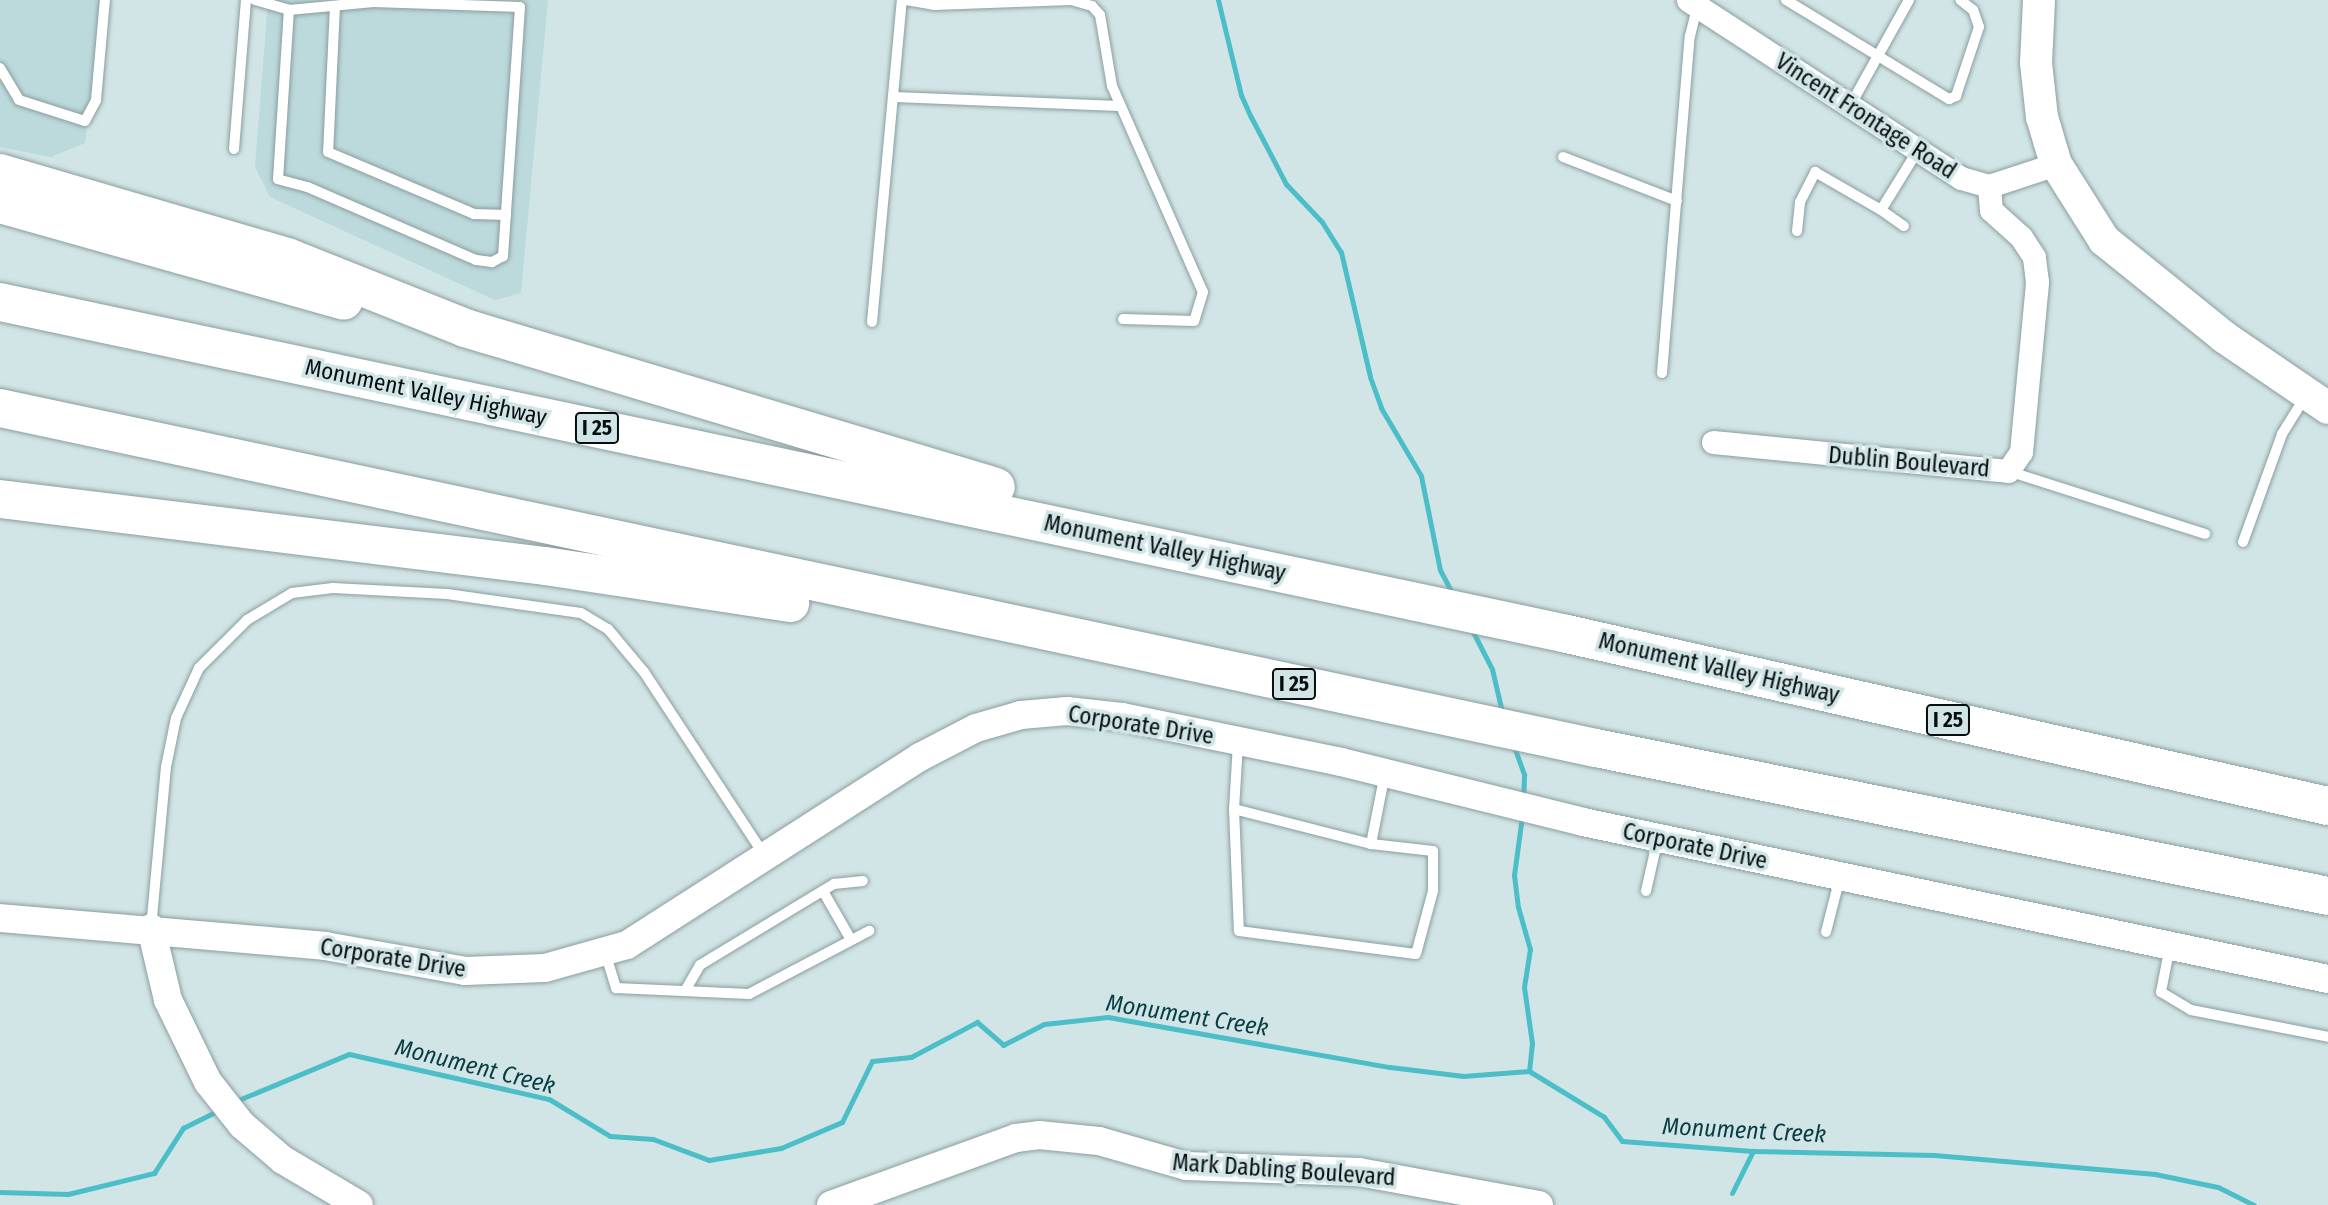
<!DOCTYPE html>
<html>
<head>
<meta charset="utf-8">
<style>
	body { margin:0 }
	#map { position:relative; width:2328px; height:1205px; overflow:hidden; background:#d1e5e7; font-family:"Fira Sans Condensed",sans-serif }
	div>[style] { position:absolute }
	.built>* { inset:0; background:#bcd9db }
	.stream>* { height:5px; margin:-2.5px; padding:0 2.5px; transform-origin:2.5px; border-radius:2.5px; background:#4cbec8 }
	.roads { filter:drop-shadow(0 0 2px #8b9d9f) drop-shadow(0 0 2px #8b9d9f) }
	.service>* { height:10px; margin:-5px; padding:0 5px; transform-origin:5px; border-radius:5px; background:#fff }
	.minor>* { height:23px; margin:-11.5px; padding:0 11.5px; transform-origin:11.5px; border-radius:11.5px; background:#fff }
	.tertiary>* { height:28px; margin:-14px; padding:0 14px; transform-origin:14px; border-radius:14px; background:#fff }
	.secondary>* { height:32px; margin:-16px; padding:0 16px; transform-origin:16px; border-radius:16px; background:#fff }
	.motorway>* { height:38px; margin:-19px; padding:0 19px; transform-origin:19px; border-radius:19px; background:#fff }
	span { translate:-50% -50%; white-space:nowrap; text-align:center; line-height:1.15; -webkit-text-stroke:7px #d1e5e7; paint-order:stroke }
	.shield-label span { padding:2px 5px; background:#d1e5e7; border:2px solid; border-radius:5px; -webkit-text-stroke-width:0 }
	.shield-label { font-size:21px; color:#080e0f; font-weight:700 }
	.street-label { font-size:23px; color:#080e0f }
	.water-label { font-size:24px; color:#083e43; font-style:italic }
</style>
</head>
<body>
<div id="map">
	<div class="built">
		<i style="clip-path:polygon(0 0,104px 0,85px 143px,51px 157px,0 147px)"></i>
		<i style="clip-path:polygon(268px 0,548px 0,521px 293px,495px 300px,270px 197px,255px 167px)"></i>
	</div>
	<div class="stream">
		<i style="left:1218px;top:0;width:98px;rotate:76.4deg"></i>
		<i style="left:1241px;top:95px;width:24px;rotate:66deg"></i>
		<i style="left:1251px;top:117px;width:76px;rotate:62.4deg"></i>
		<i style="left:1286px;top:184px;width:52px;rotate:46.5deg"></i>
		<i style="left:1322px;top:222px;width:36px;rotate:58deg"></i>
		<i style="left:1341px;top:252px;width:128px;rotate:76.9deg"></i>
		<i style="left:1370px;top:377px;width:33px;rotate:70deg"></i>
		<i style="left:1381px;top:408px;width:79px;rotate:59.5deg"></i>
		<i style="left:1421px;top:476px;width:96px;rotate:78.6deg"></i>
		<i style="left:1440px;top:570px;width:27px;rotate:62deg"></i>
		<i style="left:1472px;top:630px;width:44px;rotate:62.9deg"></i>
		<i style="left:1492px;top:669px;width:44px;rotate:76.9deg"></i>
		<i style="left:1513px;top:744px;width:33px;rotate:70deg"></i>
		<i style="left:1524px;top:775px;width:24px;rotate:92deg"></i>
		<i style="left:1522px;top:816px;width:60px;rotate:97.7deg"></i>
		<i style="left:1514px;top:875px;width:32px;rotate:83deg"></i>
		<i style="left:1518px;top:907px;width:44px;rotate:74.1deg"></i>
		<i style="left:1530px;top:949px;width:38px;rotate:99deg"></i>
		<i style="left:1524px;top:987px;width:57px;rotate:81.9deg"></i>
		<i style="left:1532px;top:1043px;width:28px;rotate:96deg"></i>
		<i style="left:236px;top:1101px;width:122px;rotate:-22.6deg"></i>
		<i style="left:349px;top:1054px;width:205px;rotate:12.7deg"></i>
		<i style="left:549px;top:1099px;width:71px;rotate:31.2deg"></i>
		<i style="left:610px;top:1136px;width:43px;rotate:4deg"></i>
		<i style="left:653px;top:1139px;width:60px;rotate:20.6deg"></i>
		<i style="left:709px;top:1160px;width:73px;rotate:-9.5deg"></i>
		<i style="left:781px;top:1148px;width:66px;rotate:-23.1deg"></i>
		<i style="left:842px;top:1122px;width:68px;rotate:-63.8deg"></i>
		<i style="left:872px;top:1061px;width:39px;rotate:-6deg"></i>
		<i style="left:911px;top:1057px;width:75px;rotate:-27.9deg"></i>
		<i style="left:977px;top:1022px;width:35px;rotate:41deg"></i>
		<i style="left:1003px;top:1045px;width:46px;rotate:-27.1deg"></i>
		<i style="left:1044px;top:1024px;width:64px;rotate:-6.2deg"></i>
		<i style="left:1108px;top:1017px;width:286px;rotate:10.1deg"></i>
		<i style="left:1390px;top:1067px;width:74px;rotate:7deg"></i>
		<i style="left:1463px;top:1076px;width:66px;rotate:-4.3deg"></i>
		<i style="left:1529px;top:1071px;width:88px;rotate:31.5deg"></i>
		<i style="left:1604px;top:1117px;width:30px;rotate:53deg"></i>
		<i style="left:1622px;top:1141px;width:131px;rotate:4.4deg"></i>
		<i style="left:1753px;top:1151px;width:181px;rotate:1.3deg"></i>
		<i style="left:1934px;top:1155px;width:222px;rotate:4.9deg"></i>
		<i style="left:2155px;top:1174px;width:64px;rotate:11.7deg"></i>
		<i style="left:2218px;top:1187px;width:40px;rotate:26.6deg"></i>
		<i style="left:0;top:1192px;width:68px;rotate:1.7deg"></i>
		<i style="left:68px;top:1194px;width:89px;rotate:-13.7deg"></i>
		<i style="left:154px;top:1173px;width:54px;rotate:-57.2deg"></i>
		<i style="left:183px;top:1128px;width:42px;rotate:-26.6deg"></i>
		<i style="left:1732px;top:1193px;width:47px;rotate:-63.4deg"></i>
	</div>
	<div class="roads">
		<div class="service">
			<i style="left:255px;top:0;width:35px;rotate:16deg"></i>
			<i style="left:906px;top:0;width:28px;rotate:10deg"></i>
			<i style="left:934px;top:5px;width:137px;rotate:-2.1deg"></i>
			<i style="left:1071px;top:0;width:22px;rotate:16deg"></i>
			<i style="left:1092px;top:6px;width:12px;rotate:48deg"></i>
			<i style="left:1100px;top:15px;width:72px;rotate:80.4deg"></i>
			<i style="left:1112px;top:86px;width:225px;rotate:66.2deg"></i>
			<i style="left:1203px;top:292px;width:30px;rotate:107deg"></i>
			<i style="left:1194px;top:321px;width:71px;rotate:-178.4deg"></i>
			<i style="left:1786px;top:0;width:191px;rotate:31.3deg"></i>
			<i style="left:1949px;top:99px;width:8px;rotate:-23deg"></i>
			<i style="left:1956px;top:96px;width:73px;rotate:-71.6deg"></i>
			<i style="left:1979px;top:27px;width:18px;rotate:-109deg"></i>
			<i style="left:1973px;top:10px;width:16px;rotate:-142deg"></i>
			<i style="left:374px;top:2px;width:146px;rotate:2deg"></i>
			<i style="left:520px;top:7px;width:250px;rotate:93.9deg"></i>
			<i style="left:503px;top:256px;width:13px;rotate:151deg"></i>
			<i style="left:492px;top:262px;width:16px;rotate:-173deg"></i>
			<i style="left:476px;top:260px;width:184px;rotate:-156.6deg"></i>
			<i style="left:307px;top:187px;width:30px;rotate:-165deg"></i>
			<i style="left:278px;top:179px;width:169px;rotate:-86.3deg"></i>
			<i style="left:289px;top:10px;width:85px;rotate:-5.4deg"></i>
			<i style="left:335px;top:6px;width:146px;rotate:92.7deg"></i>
			<i style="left:328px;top:152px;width:159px;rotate:23deg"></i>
			<i style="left:474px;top:214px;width:32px;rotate:2deg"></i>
			<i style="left:0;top:68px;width:37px;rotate:59deg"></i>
			<i style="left:19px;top:100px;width:69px;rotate:17.7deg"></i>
			<i style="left:85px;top:121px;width:24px;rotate:-62deg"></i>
			<i style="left:96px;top:100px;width:100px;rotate:-84.9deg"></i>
			<i style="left:893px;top:97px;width:227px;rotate:2.3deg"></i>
			<i style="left:1850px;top:106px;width:121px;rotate:-60.9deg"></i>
			<i style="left:234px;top:149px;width:149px;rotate:-85.4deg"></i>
			<i style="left:1563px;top:157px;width:122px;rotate:21.1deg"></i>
			<i style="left:1881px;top:210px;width:28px;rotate:35deg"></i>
			<i style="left:1797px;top:231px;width:29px;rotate:-84deg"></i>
			<i style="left:1800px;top:202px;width:34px;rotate:-63deg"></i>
			<i style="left:1815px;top:172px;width:76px;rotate:29.9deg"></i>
			<i style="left:1881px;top:210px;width:70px;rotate:-58.3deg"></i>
			<i style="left:872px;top:322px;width:323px;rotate:-84.7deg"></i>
			<i style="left:1662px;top:373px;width:338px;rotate:-85.3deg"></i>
			<i style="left:1690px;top:36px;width:30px;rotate:-76deg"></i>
			<i style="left:2008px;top:471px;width:207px;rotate:17.7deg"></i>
			<i style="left:2243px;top:542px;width:115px;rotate:-70.1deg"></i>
			<i style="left:2282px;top:434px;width:44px;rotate:-58.1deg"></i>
			<i style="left:1234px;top:809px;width:65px;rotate:-86.5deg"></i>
			<i style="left:1371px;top:844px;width:141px;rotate:-165.7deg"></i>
			<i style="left:1234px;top:809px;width:122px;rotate:87.7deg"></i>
			<i style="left:1239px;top:931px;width:178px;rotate:7.4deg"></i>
			<i style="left:1416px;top:954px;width:65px;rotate:-74.9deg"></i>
			<i style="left:1433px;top:891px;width:40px;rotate:-90deg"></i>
			<i style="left:1433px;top:851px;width:62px;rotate:-173.6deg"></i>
			<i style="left:1371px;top:844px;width:72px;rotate:-78.8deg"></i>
			<i style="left:823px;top:891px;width:54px;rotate:60.1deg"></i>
			<i style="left:1646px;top:891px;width:54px;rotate:-77.2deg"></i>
			<i style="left:151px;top:928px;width:162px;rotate:-84.7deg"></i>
			<i style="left:166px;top:767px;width:50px;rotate:-78.5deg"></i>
			<i style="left:176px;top:718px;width:55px;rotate:-65.3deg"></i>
			<i style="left:199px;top:668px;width:68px;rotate:-45deg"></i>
			<i style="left:247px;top:620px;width:52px;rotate:-31deg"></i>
			<i style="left:292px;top:593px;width:41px;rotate:-7deg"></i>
			<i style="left:333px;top:588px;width:114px;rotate:3deg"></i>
			<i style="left:447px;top:594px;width:135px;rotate:8.1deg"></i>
			<i style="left:581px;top:613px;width:31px;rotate:31deg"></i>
			<i style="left:608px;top:629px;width:56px;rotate:50.1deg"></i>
			<i style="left:644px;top:672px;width:219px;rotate:56.7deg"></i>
			<i style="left:1826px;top:932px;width:57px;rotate:-75.7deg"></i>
			<i style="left:2170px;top:946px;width:47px;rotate:101.1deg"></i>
			<i style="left:2161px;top:992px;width:35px;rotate:31deg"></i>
			<i style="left:2191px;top:1010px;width:140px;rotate:11.1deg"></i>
			<i style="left:605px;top:952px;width:38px;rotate:73deg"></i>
			<i style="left:616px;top:988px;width:133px;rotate:2.6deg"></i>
			<i style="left:749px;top:994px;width:136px;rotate:-27.7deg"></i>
			<i style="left:685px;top:991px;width:30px;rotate:-60deg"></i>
			<i style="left:700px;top:965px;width:157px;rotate:-31.2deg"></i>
			<i style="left:834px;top:884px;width:29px;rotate:-6deg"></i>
		</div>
		<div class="minor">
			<i style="left:1688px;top:0;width:326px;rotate:33.1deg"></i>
			<i style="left:1961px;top:178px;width:29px;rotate:16deg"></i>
			<i style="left:1989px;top:186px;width:71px;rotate:-18.2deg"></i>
			<i style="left:1713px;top:442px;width:296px;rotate:5.6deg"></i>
			<i style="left:2008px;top:471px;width:23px;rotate:-56deg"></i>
			<i style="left:2021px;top:452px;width:171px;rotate:-84.6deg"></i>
			<i style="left:2037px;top:282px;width:25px;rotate:-97deg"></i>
			<i style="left:2034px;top:257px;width:24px;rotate:-123deg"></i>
			<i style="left:2021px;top:237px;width:40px;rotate:-138deg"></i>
			<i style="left:1991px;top:210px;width:24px;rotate:-95deg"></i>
		</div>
		<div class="tertiary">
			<i style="left:0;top:918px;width:326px;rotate:4.9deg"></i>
			<i style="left:325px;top:946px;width:142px;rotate:10.1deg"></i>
			<i style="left:465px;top:971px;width:80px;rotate:-2.1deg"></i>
			<i style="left:545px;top:968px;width:85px;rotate:-15.7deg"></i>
			<i style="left:627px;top:945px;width:348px;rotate:-32.7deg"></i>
			<i style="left:920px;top:757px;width:63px;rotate:-27.4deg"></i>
			<i style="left:976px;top:728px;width:47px;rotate:-16.1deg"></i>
			<i style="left:1021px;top:715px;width:46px;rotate:-5deg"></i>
			<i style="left:1067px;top:711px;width:55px;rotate:6.2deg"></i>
			<i style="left:1122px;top:717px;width:224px;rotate:11.6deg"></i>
			<i style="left:1341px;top:762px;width:249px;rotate:13.9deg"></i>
			<i style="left:1583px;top:822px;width:761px;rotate:11.9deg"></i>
			<i style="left:151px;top:928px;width:74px;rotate:76.7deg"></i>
			<i style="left:168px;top:1000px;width:91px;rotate:64deg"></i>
			<i style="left:208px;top:1082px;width:55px;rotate:51.7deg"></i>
			<i style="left:242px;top:1125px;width:54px;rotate:40.5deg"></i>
			<i style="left:283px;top:1160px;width:88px;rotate:30.6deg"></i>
			<i style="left:831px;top:1205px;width:197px;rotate:-19.9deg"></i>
			<i style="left:1016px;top:1138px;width:23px;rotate:-7deg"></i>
			<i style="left:1039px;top:1135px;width:60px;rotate:5.7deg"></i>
			<i style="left:1099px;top:1141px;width:91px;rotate:16deg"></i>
			<i style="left:1186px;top:1166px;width:173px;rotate:2deg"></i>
			<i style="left:1359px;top:1172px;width:183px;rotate:10.4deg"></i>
		</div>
		<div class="secondary">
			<i style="left:2039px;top:0;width:63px;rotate:92.7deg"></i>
			<i style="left:2036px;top:63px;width:54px;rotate:83.7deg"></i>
			<i style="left:2042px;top:117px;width:49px;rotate:73.4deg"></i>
			<i style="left:2056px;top:164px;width:90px;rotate:57.7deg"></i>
			<i style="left:2104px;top:240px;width:154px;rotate:38.9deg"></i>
			<i style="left:2224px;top:337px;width:126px;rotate:34.3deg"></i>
		</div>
		<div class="motorway">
			<i style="left:0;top:173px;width:299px;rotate:16.3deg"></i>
			<i style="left:287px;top:257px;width:192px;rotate:21.7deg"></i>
			<i style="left:465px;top:328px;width:554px;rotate:16.67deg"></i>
			<i style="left:0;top:204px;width:357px;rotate:15.7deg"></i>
			<i style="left:0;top:302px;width:1602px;rotate:11.96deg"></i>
			<i style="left:1567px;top:634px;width:780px;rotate:12.74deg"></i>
			<i style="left:0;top:408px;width:1632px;rotate:12.03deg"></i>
			<i style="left:1596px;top:748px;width:747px;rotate:11.43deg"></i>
			<i style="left:0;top:499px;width:549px;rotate:7.01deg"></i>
			<i style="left:545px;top:566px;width:248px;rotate:8.6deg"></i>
		</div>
	</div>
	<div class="shield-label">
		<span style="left:597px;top:428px">I 25</span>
		<span style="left:1294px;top:684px">I 25</span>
		<span style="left:1948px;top:720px">I 25</span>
	</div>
	<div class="street-label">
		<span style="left:1866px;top:116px;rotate:33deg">Vincent Frontage Road</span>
		<span style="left:426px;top:392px;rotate:12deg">Monument Valley Highway</span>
		<span style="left:1909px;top:462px;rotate:5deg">Dublin Boulevard</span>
		<span style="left:1165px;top:548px;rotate:12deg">Monument Valley Highway</span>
		<span style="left:1719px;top:668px;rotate:13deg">Monument Valley Highway</span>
		<span style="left:1141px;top:725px;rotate:9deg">Corporate Drive</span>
		<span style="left:1695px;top:846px;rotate:12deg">Corporate Drive</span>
		<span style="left:393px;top:958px;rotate:9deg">Corporate Drive</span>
		<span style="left:1284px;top:1170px;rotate:4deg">Mark Dabling Boulevard</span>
	</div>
	<div class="water-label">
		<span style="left:1187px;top:1016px;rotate:9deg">Monument Creek</span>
		<span style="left:475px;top:1067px;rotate:14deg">Monument Creek</span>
		<span style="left:1744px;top:1131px;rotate:3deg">Monument Creek</span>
	</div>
</div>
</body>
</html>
